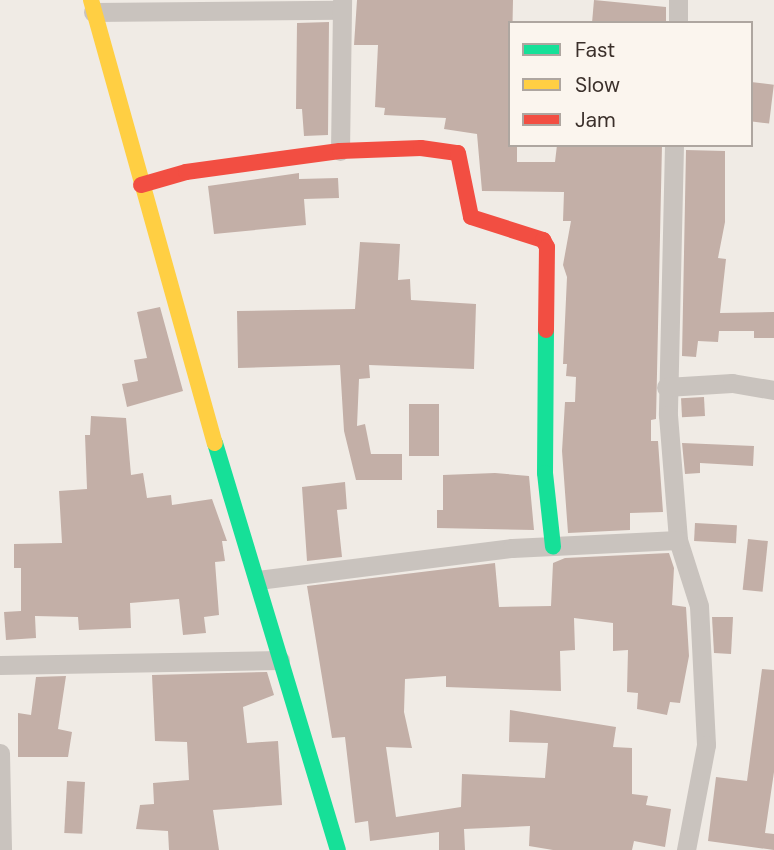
<!DOCTYPE html>
<html>
<head>
<meta charset="utf-8">
<style>
	body { margin:0 }
	#map { position:relative; width:774px; height:850px; overflow:hidden; background:#f0ebe5; font-family:"DM Sans",sans-serif }
	div>[style] { position:absolute }
	.building>* { inset:0; background:#c3afa7; transform-origin:0 0 }
	.street>* { height:19px; margin:-9.5px; padding:0 9.5px; transform-origin:9.5px; border-radius:9.5px; background:#c9c3be }
	.fast>* { height:16px; margin:-8px; padding:0 8px; transform-origin:8px; border-radius:8px; background:#16e098 }
	.slow>* { height:16px; margin:-8px; padding:0 8px; transform-origin:8px; border-radius:8px; background:#ffcf43 }
	.jam>* { height:16px; margin:-8px; padding:0 8px; transform-origin:8px; border-radius:8px; background:#f24e42 }
	span { translate:-50% -50%; white-space:nowrap; text-align:center; line-height:1.15; -webkit-text-stroke:6px #fbf5ee; paint-order:stroke }
	.legend { position:absolute; left:508px; top:21px; width:245px; height:126px; box-sizing:border-box; background:#fbf5ee; border:2px solid #aea6a0; margin:0; padding:9px 12px; list-style:none; font-size:21px; color:#3b302b }
	.legend li { display:flex; align-items:center; gap:14px; height:35px }
	.legend b { width:35px; border:2px solid #aea6a0 }
</style>
</head>
<body>
<div id="map">
	<div class="building">
		<i style="clip-path:polygon(357px 0,513px 0,510px 145px,517px 145px,517px 162px,555px 162px,557px 145px,662px 145px,656px 419px,651px 420px,651px 441px,658px 441px,663px 512px,630px 513px,630px 530px,568px 533px,562px 451px,565px 402px,575px 402px,576px 377px,566px 376px,567px 364px,563px 364px,567px 277px,563px 265px,571px 221px,563px 221px,564px 192px,482px 191px,477px 134px,444px 129px,446px 118px,384px 115px,385px 108px,375px 107px,378px 45px,354px 45px)"></i>
		<i style="clip-path:polygon(594px 0,666px 7px,666px 23px,592px 23px)"></i>
		<i style="clip-path:polygon(329px 22px,328px 135px,304px 136px,302px 109px,296px 109px,297px 23px)"></i>
		<i style="left:751px;top:82px;width:23px;height:39px;rotate:7deg"></i>
		<i style="clip-path:polygon(686px 150px,725px 151px,725px 222px,718px 258px,726px 259px,720px 313px,774px 312px,774px 338px,754px 338px,754px 331px,719px 331px,718px 342px,698px 341px,696px 357px,682px 356px)"></i>
		<i style="clip-path:polygon(299px 173px,299px 179px,338px 178px,339px 198px,304px 199px,306px 225px,214px 234px,208px 186px)"></i>
		<i style="clip-path:polygon(360px 242px,400px 244px,398px 280px,410px 279px,411px 300px,476px 304px,474px 369px,369px 365px,370px 378px,359px 379px,357px 426px,365px 424px,371px 454px,402px 454px,402px 480px,356px 480px,344px 431px,340px 365px,238px 368px,237px 311px,355px 309px)"></i>
		<i style="clip-path:polygon(160px 307px,183px 391px,127px 407px,122px 384px,138px 381px,134px 360px,147px 358px,137px 312px)"></i>
		<i style="left:704px;top:397px;width:19px;height:23px;rotate:87deg"></i>
		<i style="left:439px;top:404px;width:52px;height:30px;rotate:90deg"></i>
		<i style="clip-path:polygon(91px 416px,126px 418px,131px 475px,143px 473px,147px 498px,171px 495px,172px 505px,212px 499px,227px 541px,222px 541px,225px 561px,215px 562px,219px 615px,204px 617px,206px 633px,183px 635px,179px 599px,130px 603px,131px 628px,79px 630px,78px 617px,35px 616px,36px 638px,6px 640px,4px 612px,21px 611px,21px 568px,14px 568px,14px 544px,62px 543px,59px 491px,87px 489px,85px 435px,90px 435px)"></i>
		<i style="clip-path:polygon(682px 443px,754px 446px,753px 466px,700px 463px,700px 473px,685px 474px)"></i>
		<i style="clip-path:polygon(495px 473px,529px 476px,534px 530px,437px 528px,437px 510px,443px 510px,443px 475px)"></i>
		<i style="clip-path:polygon(345px 482px,347px 509px,337px 510px,342px 557px,307px 561px,302px 487px)"></i>
		<i style="left:695px;top:523px;width:42px;height:18px;rotate:3deg"></i>
		<i style="left:748px;top:539px;width:20px;height:51px;rotate:6deg"></i>
		<i style="clip-path:polygon(669px 553px,674px 568px,672px 605px,686px 607px,689px 656px,680px 703px,670px 702px,667px 715px,637px 709px,638px 693px,627px 692px,628px 650px,613px 651px,613px 623px,574px 618px,575px 650px,560px 651px,561px 691px,446px 687px,446px 676px,405px 679px,404px 712px,412px 748px,386px 747px,396px 817px,461px 807px,462px 774px,545px 778px,548px 743px,509px 742px,510px 710px,616px 727px,613px 747px,632px 748px,632px 794px,648px 796px,646px 805px,671px 809px,665px 847px,634px 841px,632px 850px,553px 850px,529px 846px,530px 826px,464px 829px,465px 850px,439px 850px,439px 832px,370px 841px,368px 821px,355px 823px,345px 737px,332px 738px,307px 586px,495px 563px,499px 607px,551px 606px,553px 563px,565px 558px)"></i>
		<i style="clip-path:polygon(712px 617px,733px 617px,731px 654px,714px 653px)"></i>
		<i style="clip-path:polygon(762px 669px,774px 670px,774px 772px,765px 833px,774px 834px,774px 850px,708px 841px,716px 777px,747px 781px)"></i>
		<i style="clip-path:polygon(267px 672px,274px 695px,243px 707px,247px 743px,278px 741px,282px 805px,213px 810px,219px 850px,169px 850px,168px 831px,136px 829px,140px 805px,154px 804px,153px 783px,189px 780px,187px 742px,155px 741px,152px 675px)"></i>
		<i style="clip-path:polygon(66px 676px,58px 729px,72px 732px,68px 757px,18px 757px,18px 713px,31px 715px,36px 677px)"></i>
		<i style="left:67px;top:781px;width:18px;height:52px;rotate:3deg"></i>
	</div>
	<div class="street">
		<i style="left:93px;top:12px;width:247px;rotate:-0.5deg"></i>
		<i style="left:678px;top:23px;width:23px;rotate:-90deg"></i>
		<i style="left:674px;top:145px;width:270px;rotate:91.3deg"></i>
		<i style="left:668px;top:415px;width:125px;rotate:85.4deg"></i>
		<i style="left:678px;top:540px;width:69px;rotate:72.3deg"></i>
		<i style="left:699px;top:606px;width:139px;rotate:87.1deg"></i>
		<i style="left:706px;top:745px;width:107px;rotate:100.8deg"></i>
		<i style="left:340px;top:151px;width:151px;rotate:-89.2deg"></i>
		<i style="left:666px;top:387px;width:66px;rotate:-3.5deg"></i>
		<i style="left:732px;top:383px;width:43px;rotate:9.5deg"></i>
		<i style="left:258px;top:580px;width:256px;rotate:-7.2deg"></i>
		<i style="left:512px;top:548px;width:166px;rotate:-2.8deg"></i>
		<i style="left:0;top:665px;width:280px;rotate:-1deg"></i>
		<i style="left:0;top:753px;width:97px;rotate:88.8deg"></i>
	</div>
	<div class="fast">
		<i style="left:546px;top:330px;width:143px;rotate:90.4deg"></i>
		<i style="left:545px;top:473px;width:74px;rotate:83.8deg"></i>
		<i style="left:215px;top:443px;width:425px;rotate:73.2deg"></i>
	</div>
	<div class="slow">
		<i style="left:91px;top:0;width:460px;rotate:74.4deg"></i>
	</div>
	<div class="jam">
		<i style="left:141px;top:185px;width:47px;rotate:-16.1deg"></i>
		<i style="left:186px;top:172px;width:155px;rotate:-7.8deg"></i>
		<i style="left:340px;top:151px;width:81px;rotate:-2.1deg"></i>
		<i style="left:421px;top:148px;width:37px;rotate:8deg"></i>
		<i style="left:458px;top:153px;width:65px;rotate:78.5deg"></i>
		<i style="left:471px;top:217px;width:76px;rotate:17.7deg"></i>
		<i style="left:543px;top:240px;width:8px;rotate:60deg"></i>
		<i style="left:547px;top:247px;width:83px;rotate:90.7deg"></i>
	</div>
	<ul class="legend">
	<li><b style="height:9px;background:#16e098"></b>Fast</li>
	<li><b style="height:9px;background:#ffcf43"></b>Slow</li>
	<li><b style="height:9px;background:#f24e42"></b>Jam</li>
	</ul>
</div>
</body>
</html>
